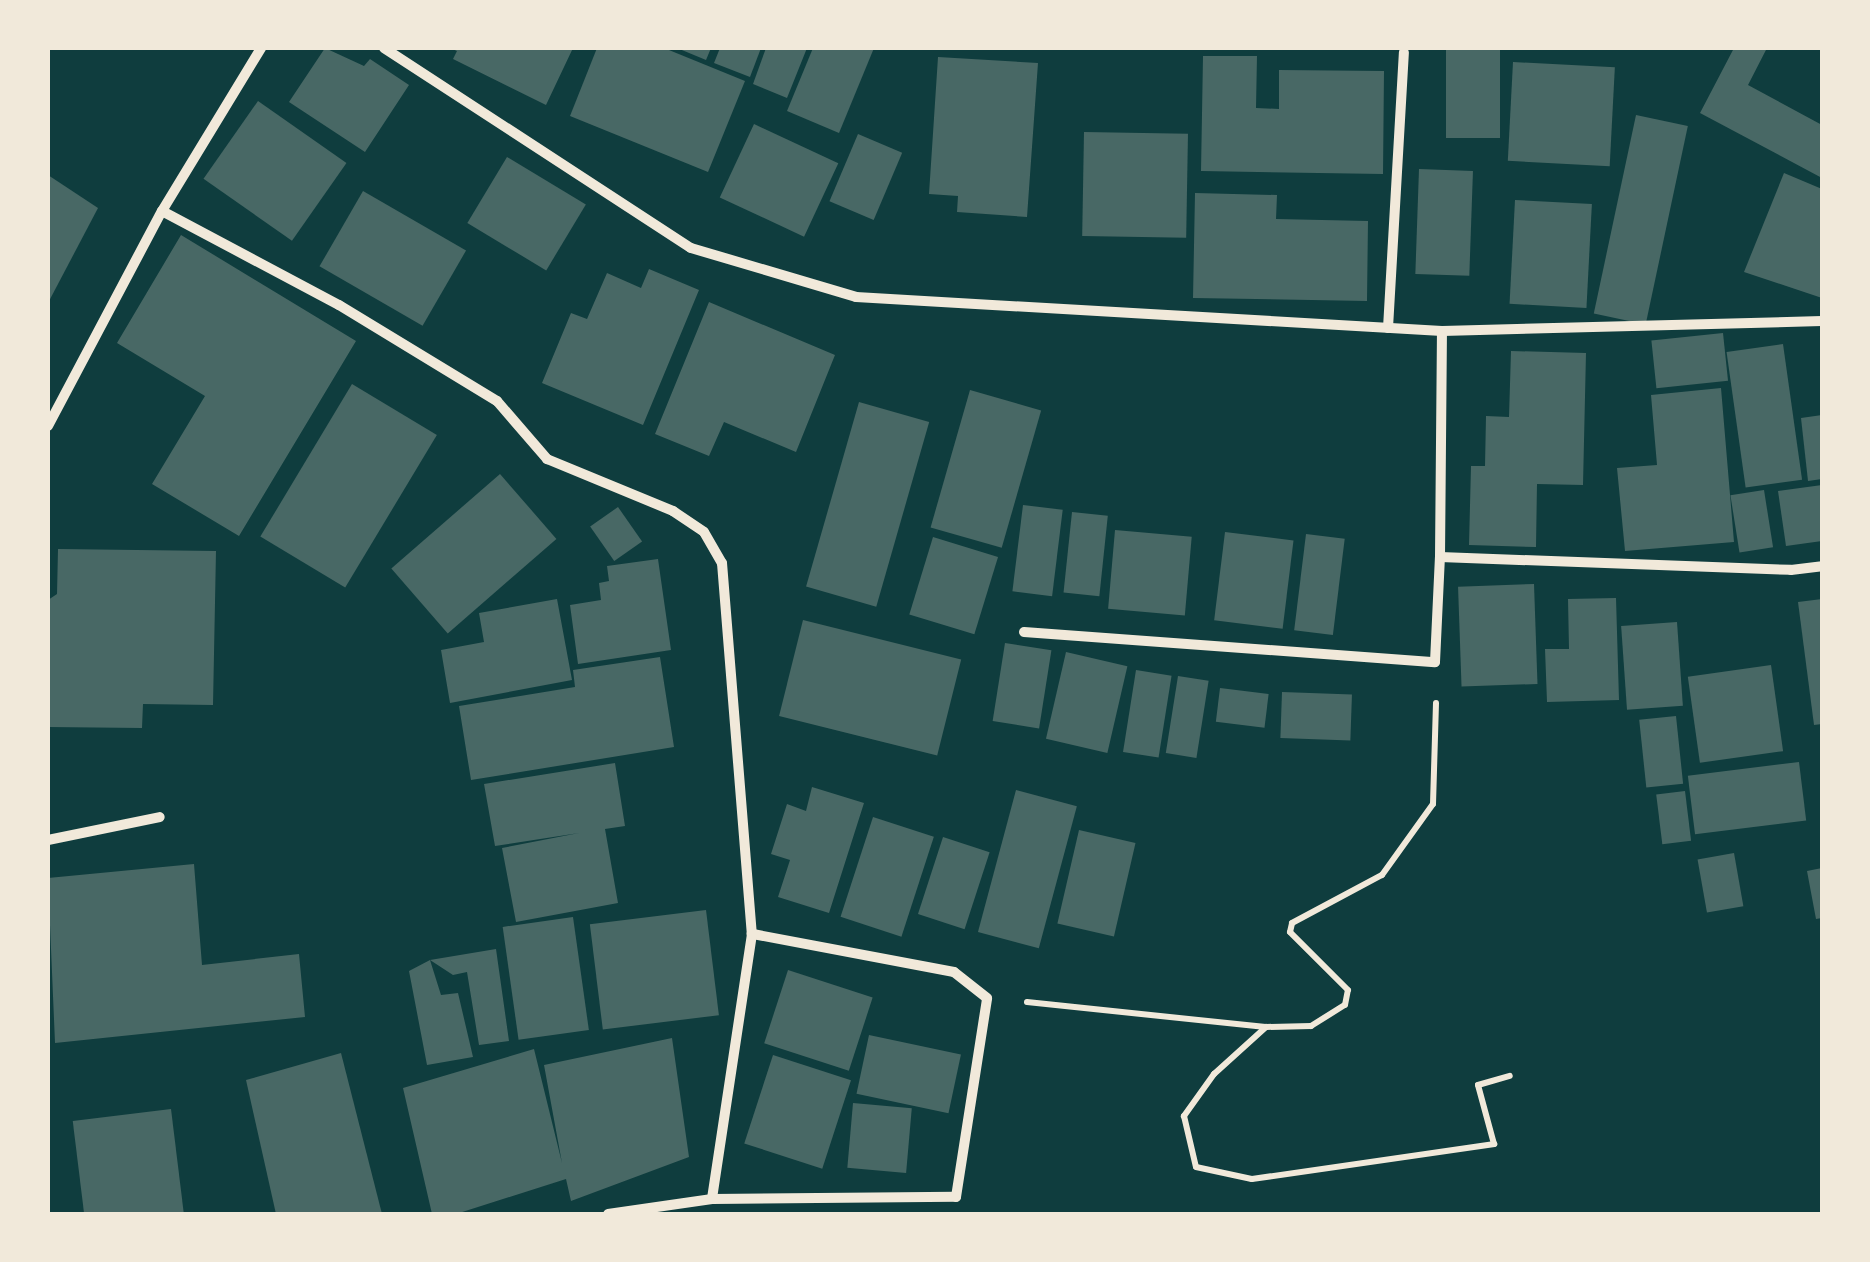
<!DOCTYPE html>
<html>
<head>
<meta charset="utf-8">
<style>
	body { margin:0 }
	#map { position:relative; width:1870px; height:1262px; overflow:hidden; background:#0f3d3e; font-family:"Noto Serif",serif }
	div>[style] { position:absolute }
	.building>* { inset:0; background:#486865; transform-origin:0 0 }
	.path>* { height:6px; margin:-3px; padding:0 3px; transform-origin:3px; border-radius:3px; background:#f1e9da }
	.minor>* { height:10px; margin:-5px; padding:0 5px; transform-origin:5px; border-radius:5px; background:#f1e9da }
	span { translate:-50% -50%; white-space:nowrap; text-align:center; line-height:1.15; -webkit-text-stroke:10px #f1e9da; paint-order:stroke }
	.frame { position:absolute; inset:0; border:50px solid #f1e9da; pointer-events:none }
</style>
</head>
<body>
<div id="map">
	<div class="building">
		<i style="clip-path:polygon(325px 48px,364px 66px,370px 59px,409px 85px,365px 152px,289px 102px)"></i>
		<i style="clip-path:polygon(450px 48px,573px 48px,546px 105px,453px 59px,457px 51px)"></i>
		<i style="clip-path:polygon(597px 48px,664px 48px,745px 81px,708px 172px,570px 116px)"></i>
		<i style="clip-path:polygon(677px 48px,711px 48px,706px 60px)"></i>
		<i style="clip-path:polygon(720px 48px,761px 48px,750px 77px,714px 63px)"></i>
		<i style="clip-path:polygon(766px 48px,807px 48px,787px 98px,753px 84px)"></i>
		<i style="clip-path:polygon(813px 48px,874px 48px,839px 133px,787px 111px)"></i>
		<i style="left:1446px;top:48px;width:54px;height:90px"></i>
		<i style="clip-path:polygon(1734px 48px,1767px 48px,1748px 85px,1822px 125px,1822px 178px,1700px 113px)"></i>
		<i style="clip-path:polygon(1203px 56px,1257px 56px,1256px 108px,1279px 109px,1279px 70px,1384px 71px,1383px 174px,1201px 171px)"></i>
		<i style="clip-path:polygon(938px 57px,1038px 63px,1027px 217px,957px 212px,958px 196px,929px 194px)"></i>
		<i style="left:1513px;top:62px;width:102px;height:99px;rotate:3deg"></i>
		<i style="left:258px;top:101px;width:108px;height:95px;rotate:35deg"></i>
		<i style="left:1636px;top:115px;width:53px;height:203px;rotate:12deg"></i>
		<i style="left:754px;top:124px;width:93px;height:81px;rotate:25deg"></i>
		<i style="left:1084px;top:132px;width:104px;height:104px;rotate:1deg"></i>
		<i style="left:858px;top:134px;width:48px;height:73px;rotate:23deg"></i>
		<i style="left:507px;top:157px;width:92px;height:77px;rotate:31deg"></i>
		<i style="left:1419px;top:169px;width:54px;height:105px;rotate:2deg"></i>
		<i style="clip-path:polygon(1784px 173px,1822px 189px,1822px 298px,1744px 272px)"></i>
		<i style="clip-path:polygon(48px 175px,98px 208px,48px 303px)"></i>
		<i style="left:363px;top:191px;width:119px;height:87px;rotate:30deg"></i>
		<i style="clip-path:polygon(1195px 193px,1277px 195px,1276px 219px,1368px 221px,1367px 301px,1193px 298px)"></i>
		<i style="left:1515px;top:200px;width:77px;height:104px;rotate:3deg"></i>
		<i style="clip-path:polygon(181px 235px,356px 341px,239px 536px,152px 484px,205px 396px,117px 343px)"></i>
		<i style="clip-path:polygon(649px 269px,699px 290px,643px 425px,542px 383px,571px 313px,587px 319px,607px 273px,641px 288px)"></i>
		<i style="clip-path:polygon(709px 302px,835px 355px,796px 452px,724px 422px,709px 456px,655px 434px)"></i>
		<i style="left:1723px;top:333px;width:48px;height:72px;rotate:84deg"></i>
		<i style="left:1783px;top:344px;width:137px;height:57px;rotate:82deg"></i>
		<i style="clip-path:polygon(1511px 351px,1586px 353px,1583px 485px,1537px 484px,1536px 547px,1469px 545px,1471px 466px,1485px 466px,1486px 416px,1509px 417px)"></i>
		<i style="left:352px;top:384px;width:99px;height:178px;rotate:31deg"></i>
		<i style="clip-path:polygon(1721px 388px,1734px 542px,1625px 551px,1617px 468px,1657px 465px,1651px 395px)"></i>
		<i style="left:970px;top:390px;width:74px;height:143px;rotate:16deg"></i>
		<i style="left:859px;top:402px;width:73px;height:192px;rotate:16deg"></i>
		<i style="clip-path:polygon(1822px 415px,1822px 479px,1808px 481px,1801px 418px)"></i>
		<i style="left:500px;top:474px;width:86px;height:144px;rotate:49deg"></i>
		<i style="clip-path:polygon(1822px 485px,1822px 541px,1786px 546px,1778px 491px)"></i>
		<i style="left:1764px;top:490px;width:58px;height:34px;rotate:81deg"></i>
		<i style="left:1023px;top:505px;width:40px;height:87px;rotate:7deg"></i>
		<i style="left:618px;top:507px;width:42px;height:34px;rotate:55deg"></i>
		<i style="left:1072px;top:512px;width:36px;height:81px;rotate:6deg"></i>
		<i style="left:1115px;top:530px;width:77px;height:79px;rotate:5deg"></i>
		<i style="left:1225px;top:532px;width:69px;height:89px;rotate:7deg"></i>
		<i style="left:1306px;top:534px;width:39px;height:97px;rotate:7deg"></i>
		<i style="left:933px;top:537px;width:68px;height:81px;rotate:17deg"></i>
		<i style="clip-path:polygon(58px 549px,216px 551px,213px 705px,143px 704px,142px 728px,48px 727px,48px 600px,57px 594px)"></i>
		<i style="clip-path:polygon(658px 559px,671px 650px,578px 664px,570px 605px,601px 600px,599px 583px,609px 581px,607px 566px)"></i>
		<i style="left:1534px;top:584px;width:100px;height:76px;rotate:88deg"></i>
		<i style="clip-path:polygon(1616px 598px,1619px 700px,1547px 702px,1545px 649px,1569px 649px,1568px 599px)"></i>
		<i style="clip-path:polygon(557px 599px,572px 680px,450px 703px,441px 650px,484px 642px,479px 613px)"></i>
		<i style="clip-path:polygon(1822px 599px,1822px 724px,1814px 725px,1798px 602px)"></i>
		<i style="left:803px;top:620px;width:163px;height:99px;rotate:14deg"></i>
		<i style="left:1677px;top:622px;width:84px;height:56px;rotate:86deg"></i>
		<i style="left:1005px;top:643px;width:47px;height:79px;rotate:9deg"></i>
		<i style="left:1066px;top:652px;width:63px;height:89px;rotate:13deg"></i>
		<i style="clip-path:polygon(660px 657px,674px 747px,471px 780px,459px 706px,575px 687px,573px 670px)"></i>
		<i style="left:1771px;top:665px;width:87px;height:84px;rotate:82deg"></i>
		<i style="left:1136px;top:670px;width:36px;height:83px;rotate:9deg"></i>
		<i style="left:1178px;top:676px;width:31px;height:78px;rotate:9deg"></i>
		<i style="left:1220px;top:688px;width:49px;height:34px;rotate:7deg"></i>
		<i style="left:1282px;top:692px;width:70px;height:46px;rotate:2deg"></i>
		<i style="left:1676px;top:716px;width:68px;height:37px;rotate:84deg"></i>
		<i style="left:1799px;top:762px;width:59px;height:112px;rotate:83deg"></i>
		<i style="clip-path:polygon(615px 763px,625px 826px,605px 829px,618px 903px,516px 922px,502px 848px,579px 833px,495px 846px,484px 784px)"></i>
		<i style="clip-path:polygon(812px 787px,864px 803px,829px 913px,778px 897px,790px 860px,771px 854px,787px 804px,806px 811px)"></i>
		<i style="left:1016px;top:790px;width:63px;height:147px;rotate:15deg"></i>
		<i style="left:1685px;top:791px;width:50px;height:29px;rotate:83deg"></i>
		<i style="left:873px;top:817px;width:64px;height:105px;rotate:18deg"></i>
		<i style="left:1079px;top:830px;width:58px;height:96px;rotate:13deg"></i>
		<i style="left:943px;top:837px;width:49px;height:81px;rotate:18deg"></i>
		<i style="left:1734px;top:853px;width:54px;height:37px;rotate:80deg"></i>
		<i style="clip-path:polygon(194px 864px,202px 965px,299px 954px,305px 1017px,55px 1043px,48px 878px)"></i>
		<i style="clip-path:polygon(1822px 868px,1822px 918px,1816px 919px,1807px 871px)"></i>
		<i style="left:706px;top:910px;width:106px;height:117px;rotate:83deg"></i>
		<i style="left:573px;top:917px;width:114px;height:71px;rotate:82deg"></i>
		<i style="clip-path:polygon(496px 949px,509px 1041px,479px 1045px,467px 972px,453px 975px,430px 960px)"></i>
		<i style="clip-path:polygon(430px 960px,441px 995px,458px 993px,473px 1057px,427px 1065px,409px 971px)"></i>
		<i style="left:788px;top:970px;width:89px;height:77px;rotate:18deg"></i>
		<i style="left:869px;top:1035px;width:94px;height:60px;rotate:12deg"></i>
		<i style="clip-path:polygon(672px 1038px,689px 1157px,571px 1201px,566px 1179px,456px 1214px,432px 1214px,403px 1088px,534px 1049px,562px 1163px,544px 1065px)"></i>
		<i style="clip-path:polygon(341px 1053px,382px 1214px,276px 1214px,246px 1080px)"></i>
		<i style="left:773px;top:1055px;width:82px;height:93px;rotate:18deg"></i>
		<i style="left:853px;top:1103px;width:59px;height:65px;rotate:5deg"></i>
		<i style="left:171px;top:1109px;width:106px;height:99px;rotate:83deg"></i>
	</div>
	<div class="path">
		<i style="left:1027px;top:1002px;width:240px;rotate:6deg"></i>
		<i style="left:1266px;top:1027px;width:45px;rotate:-1.3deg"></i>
		<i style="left:1311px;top:1026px;width:40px;rotate:-32deg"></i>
		<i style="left:1345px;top:1005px;width:15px;rotate:-79deg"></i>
		<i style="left:1348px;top:990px;width:82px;rotate:-135deg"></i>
		<i style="left:1290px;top:932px;width:9px;rotate:-77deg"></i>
		<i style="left:1292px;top:923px;width:102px;rotate:-28.1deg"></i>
		<i style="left:1382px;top:875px;width:87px;rotate:-54.3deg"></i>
		<i style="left:1433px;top:804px;width:101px;rotate:-88.3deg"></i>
		<i style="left:1266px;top:1027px;width:70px;rotate:137.9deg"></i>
		<i style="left:1214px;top:1074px;width:52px;rotate:125.5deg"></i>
		<i style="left:1184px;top:1116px;width:52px;rotate:76.8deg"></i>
		<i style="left:1196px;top:1167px;width:57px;rotate:12.1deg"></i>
		<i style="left:1252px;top:1179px;width:245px;rotate:-8.2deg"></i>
		<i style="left:1494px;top:1144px;width:61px;rotate:-105.2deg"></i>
		<i style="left:1478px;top:1085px;width:33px;rotate:-16deg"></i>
	</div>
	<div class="minor">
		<i style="left:384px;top:48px;width:366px;rotate:33.1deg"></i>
		<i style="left:691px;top:248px;width:172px;rotate:16.5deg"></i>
		<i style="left:856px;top:297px;width:587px;rotate:3.32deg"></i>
		<i style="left:1442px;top:331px;width:380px;rotate:-1.5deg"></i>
		<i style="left:162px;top:211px;width:200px;rotate:28deg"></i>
		<i style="left:339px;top:305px;width:185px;rotate:31.3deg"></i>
		<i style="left:497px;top:401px;width:77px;rotate:49.2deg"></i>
		<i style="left:547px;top:459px;width:136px;rotate:22.4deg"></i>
		<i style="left:673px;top:511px;width:37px;rotate:34deg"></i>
		<i style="left:704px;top:532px;width:36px;rotate:60deg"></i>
		<i style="left:722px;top:563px;width:372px;rotate:85.4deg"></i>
		<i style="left:752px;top:934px;width:268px;rotate:98.6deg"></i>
		<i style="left:712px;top:1199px;width:105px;rotate:171.8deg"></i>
		<i style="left:1388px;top:328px;width:276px;rotate:-86.7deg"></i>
		<i style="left:48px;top:426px;width:243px;rotate:-62.1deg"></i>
		<i style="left:162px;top:211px;width:191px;rotate:-58.7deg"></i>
		<i style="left:1440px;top:557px;width:226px;rotate:-89.5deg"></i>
		<i style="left:1024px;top:632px;width:412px;rotate:4.2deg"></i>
		<i style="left:1435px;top:662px;width:105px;rotate:-87.3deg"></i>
		<i style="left:1440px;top:557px;width:351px;rotate:2.1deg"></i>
		<i style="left:1791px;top:570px;width:31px;rotate:-7deg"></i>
		<i style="left:48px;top:840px;width:114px;rotate:-11.6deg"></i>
		<i style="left:712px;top:1199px;width:244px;rotate:-0.5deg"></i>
		<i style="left:956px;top:1197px;width:201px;rotate:-81.1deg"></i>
		<i style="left:987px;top:998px;width:42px;rotate:-141.8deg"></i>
		<i style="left:954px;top:972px;width:206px;rotate:-169.3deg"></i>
	</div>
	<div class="frame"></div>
</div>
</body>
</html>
